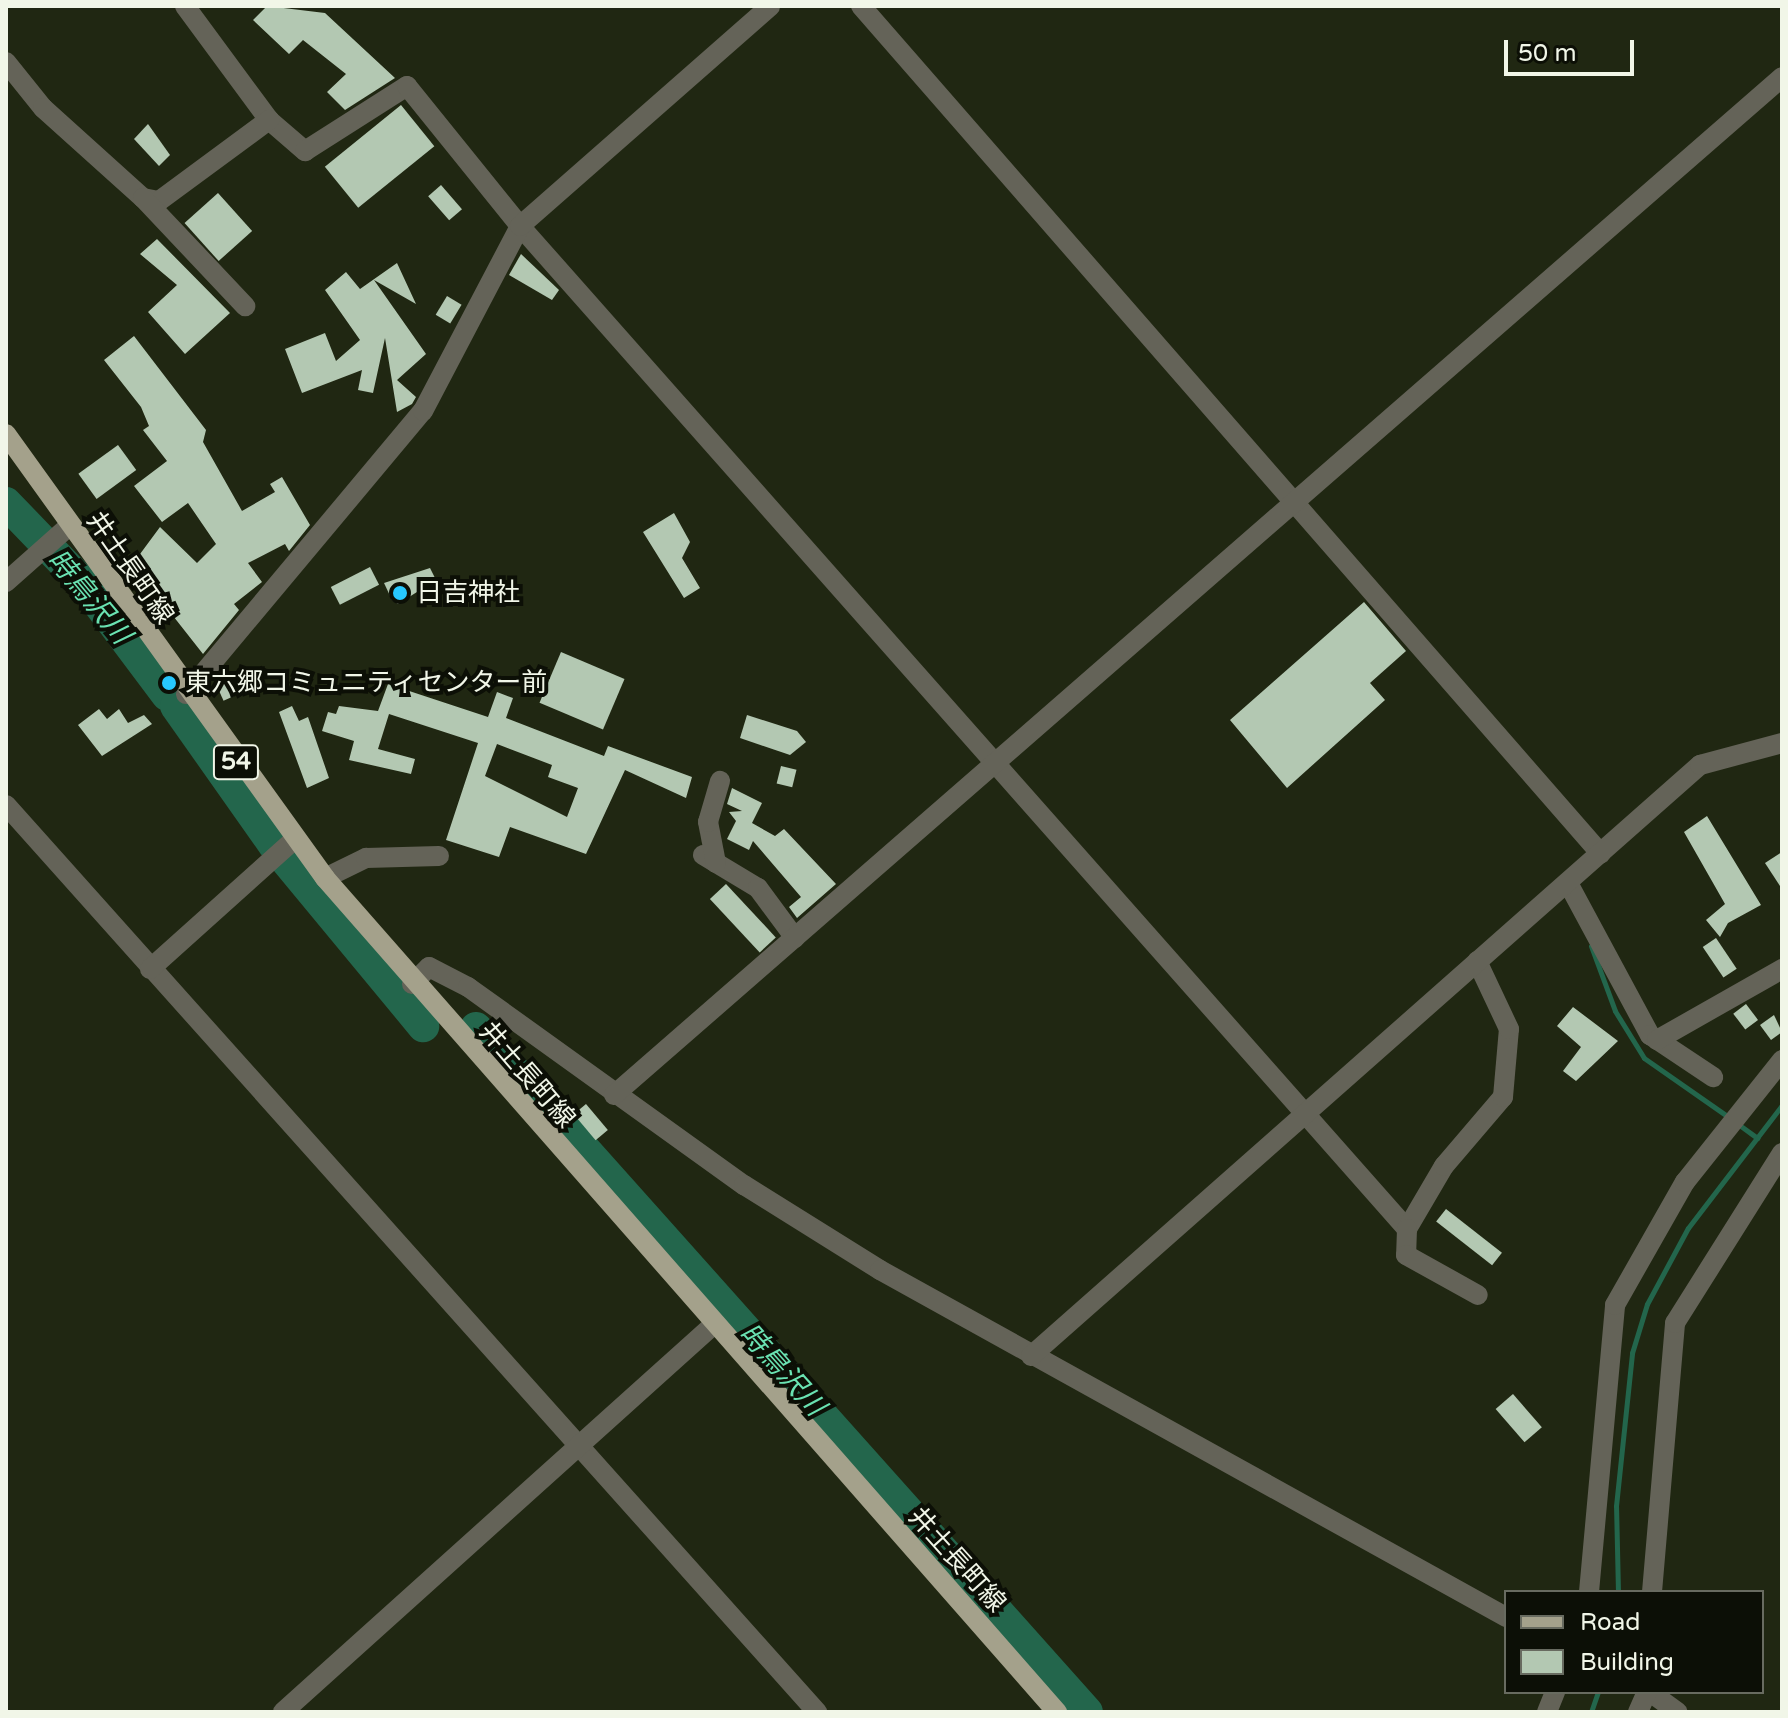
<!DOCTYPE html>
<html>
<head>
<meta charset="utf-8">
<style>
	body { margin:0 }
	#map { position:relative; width:1788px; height:1718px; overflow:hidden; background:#202712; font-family:"Varela Round","Noto Sans JP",sans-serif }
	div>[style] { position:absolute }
	.stream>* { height:5px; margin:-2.5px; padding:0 2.5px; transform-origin:2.5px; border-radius:2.5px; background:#23664c }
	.river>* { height:32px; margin:-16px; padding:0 16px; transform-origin:16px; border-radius:16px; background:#23664c }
	.building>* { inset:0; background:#b3c8b2; transform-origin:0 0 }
	.minor>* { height:20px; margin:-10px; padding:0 10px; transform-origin:10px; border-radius:10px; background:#646358 }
	.major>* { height:20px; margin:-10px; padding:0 10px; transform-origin:10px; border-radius:10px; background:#a4a18b }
	.dots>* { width:22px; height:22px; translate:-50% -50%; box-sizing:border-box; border:4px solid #0c0f06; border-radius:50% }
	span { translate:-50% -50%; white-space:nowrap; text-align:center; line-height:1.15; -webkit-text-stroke:8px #0c0f06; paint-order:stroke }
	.shield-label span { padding:2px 6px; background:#0c0f06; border:2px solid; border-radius:6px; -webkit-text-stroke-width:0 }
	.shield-label { font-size:24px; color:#f1f6e8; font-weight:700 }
	.street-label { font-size:26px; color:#f1f6e8 }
	.poi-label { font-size:26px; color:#f1f6e8 }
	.left { translate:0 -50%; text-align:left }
	.water-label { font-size:28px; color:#6ae2b2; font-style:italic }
	.frame { position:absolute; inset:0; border:8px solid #f1f6e8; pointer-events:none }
	.legend { position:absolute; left:1504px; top:1590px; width:260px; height:104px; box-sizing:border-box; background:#0c0f06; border:2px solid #686b60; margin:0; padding:10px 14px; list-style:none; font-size:24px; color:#f1f6e8 }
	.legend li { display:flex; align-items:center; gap:16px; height:40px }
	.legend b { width:40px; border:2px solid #686b60 }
	.scale { position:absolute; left:1504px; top:40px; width:130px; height:36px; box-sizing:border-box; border:4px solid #f1f6e8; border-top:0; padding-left:10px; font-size:24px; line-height:28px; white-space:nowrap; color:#f1f6e8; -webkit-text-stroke:6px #0c0f06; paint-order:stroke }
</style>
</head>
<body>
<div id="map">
	<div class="stream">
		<i style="left:1591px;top:946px;width:69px;rotate:69.7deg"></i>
		<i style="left:1615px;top:1011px;width:55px;rotate:58.3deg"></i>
		<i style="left:1644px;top:1058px;width:105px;rotate:34.9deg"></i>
		<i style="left:1738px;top:1124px;width:24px;rotate:36deg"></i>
		<i style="left:1618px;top:1592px;width:86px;rotate:-91.3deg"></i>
		<i style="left:1616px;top:1506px;width:154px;rotate:-84deg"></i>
		<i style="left:1632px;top:1353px;width:51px;rotate:-73deg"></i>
		<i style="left:1647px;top:1304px;width:86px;rotate:-61.7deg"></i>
		<i style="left:1688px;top:1228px;width:155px;rotate:-52.6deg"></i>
		<i style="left:1591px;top:1712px;width:21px;rotate:-71deg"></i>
	</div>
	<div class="river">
		<i style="left:6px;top:503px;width:111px;rotate:46.1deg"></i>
		<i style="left:83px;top:583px;width:140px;rotate:53.1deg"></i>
		<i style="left:176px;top:706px;width:170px;rotate:54.8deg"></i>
		<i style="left:285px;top:859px;width:217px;rotate:50.4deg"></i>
		<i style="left:476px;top:1028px;width:917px;rotate:48.23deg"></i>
	</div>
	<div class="building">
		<i style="clip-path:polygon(267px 6px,325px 13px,395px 78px,345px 110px,327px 92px,346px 74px,303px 40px,289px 54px,253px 20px)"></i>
		<i style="left:401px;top:105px;width:53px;height:98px;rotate:51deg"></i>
		<i style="clip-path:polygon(148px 124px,170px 155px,159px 166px,134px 139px)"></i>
		<i style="left:441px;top:185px;width:32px;height:17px;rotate:49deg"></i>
		<i style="left:218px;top:193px;width:51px;height:45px;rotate:48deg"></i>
		<i style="clip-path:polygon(157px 239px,230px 313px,185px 354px,148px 312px,177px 285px,140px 254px)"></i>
		<i style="clip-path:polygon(521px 254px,559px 290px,552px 300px,509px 275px)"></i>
		<i style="clip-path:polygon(397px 263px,416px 304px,374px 280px,426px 354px,397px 380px,416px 397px,412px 404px,397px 412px,385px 338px,373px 393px,358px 390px,362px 370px,302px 393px,285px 349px,325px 333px,336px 361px,360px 340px,325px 290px,346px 272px,360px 289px)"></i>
		<i style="left:447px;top:296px;width:17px;height:22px;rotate:31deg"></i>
		<i style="clip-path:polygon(134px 336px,206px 430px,203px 442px,242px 511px,275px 492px,270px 484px,282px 477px,310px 525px,289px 551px,285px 544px,248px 563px,262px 582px,234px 604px,239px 610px,203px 654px,155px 593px,151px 598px,126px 573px,160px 527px,197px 563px,216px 544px,188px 503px,162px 522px,134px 486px,167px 461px,143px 430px,149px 426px,141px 407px,104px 360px)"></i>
		<i style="left:118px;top:445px;width:31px;height:49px;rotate:54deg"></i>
		<i style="clip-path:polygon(674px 513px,690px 542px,682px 558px,700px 588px,684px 598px,643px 532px)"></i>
		<i style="left:370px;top:567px;width:20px;height:44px;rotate:63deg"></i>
		<i style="clip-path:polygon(430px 568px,436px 580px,398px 604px,392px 600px,384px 583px)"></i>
		<i style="clip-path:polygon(1364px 602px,1406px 651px,1370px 683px,1385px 700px,1287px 788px,1230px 720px)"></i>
		<i style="left:561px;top:652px;width:69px;height:55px;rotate:23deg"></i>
		<i style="left:230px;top:676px;width:20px;height:16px;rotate:66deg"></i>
		<i style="clip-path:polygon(evenodd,388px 684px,488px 717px,497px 692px,513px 698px,506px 718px,604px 756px,608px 746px,692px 777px,686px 798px,625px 770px,586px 854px,510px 827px,499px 857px,446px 840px,478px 743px,389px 714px,378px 749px,415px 759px,411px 774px,349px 760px,354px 741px,322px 731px,328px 712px,336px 714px,339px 706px,378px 711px,388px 684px,497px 744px,552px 765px,548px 777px,578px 788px,567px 817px,485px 776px,497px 744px)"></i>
		<i style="clip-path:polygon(292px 706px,299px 721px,308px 717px,329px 778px,307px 788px,279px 712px)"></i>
		<i style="clip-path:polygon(99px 709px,107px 719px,119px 709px,128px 723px,144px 715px,152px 724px,102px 756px,78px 725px)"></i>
		<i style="clip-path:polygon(747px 715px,797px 731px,806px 742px,790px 755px,740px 738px)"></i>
		<i style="left:781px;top:766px;width:16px;height:18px;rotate:14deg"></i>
		<i style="clip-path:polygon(732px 788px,762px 803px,752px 823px,775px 836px,784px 829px,836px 884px,797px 918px,789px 907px,801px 897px,753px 841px,749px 850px,727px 839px,736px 821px,729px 812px,742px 811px,727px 804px)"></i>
		<i style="clip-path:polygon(1707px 816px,1761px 905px,1728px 923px,1720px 937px,1706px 920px,1725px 904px,1684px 832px)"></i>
		<i style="clip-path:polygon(1782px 852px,1782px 889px,1765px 863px)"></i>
		<i style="left:726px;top:884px;width:73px;height:22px;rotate:47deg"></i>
		<i style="left:1716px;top:938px;width:37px;height:16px;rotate:56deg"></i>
		<i style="left:1746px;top:1004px;width:20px;height:16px;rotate:53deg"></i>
		<i style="clip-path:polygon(1573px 1007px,1618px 1041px,1576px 1081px,1563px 1071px,1581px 1047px,1557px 1026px)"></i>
		<i style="clip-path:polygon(1774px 1015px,1782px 1032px,1771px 1040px,1760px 1025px)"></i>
		<i style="left:586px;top:1104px;width:34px;height:16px;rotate:50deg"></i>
		<i style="left:1446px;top:1209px;width:71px;height:16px;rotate:38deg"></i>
		<i style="left:1513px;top:1394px;width:44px;height:23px;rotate:49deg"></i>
	</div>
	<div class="minor">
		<i style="left:185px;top:6px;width:142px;rotate:53.6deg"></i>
		<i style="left:269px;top:120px;width:48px;rotate:40.7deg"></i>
		<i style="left:305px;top:151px;width:121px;rotate:-32.5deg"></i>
		<i style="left:407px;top:86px;width:180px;rotate:51.1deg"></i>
		<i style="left:520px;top:226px;width:1339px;rotate:48.51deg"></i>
		<i style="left:1407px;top:1229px;width:73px;rotate:-59.6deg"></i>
		<i style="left:1444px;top:1166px;width:91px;rotate:-49.5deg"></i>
		<i style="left:1503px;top:1097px;width:68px;rotate:-85deg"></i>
		<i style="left:1509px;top:1029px;width:75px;rotate:-115.2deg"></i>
		<i style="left:861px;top:6px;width:1125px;rotate:48.89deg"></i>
		<i style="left:6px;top:62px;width:59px;rotate:51.2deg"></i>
		<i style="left:43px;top:108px;width:135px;rotate:42deg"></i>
		<i style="left:143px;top:198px;width:16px;rotate:11deg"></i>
		<i style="left:159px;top:201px;width:137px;rotate:-36.4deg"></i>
		<i style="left:143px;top:198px;width:149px;rotate:46.6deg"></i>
		<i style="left:6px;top:582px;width:84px;rotate:-41.6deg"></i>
		<i style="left:186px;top:694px;width:369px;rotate:-50.1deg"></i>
		<i style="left:423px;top:411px;width:209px;rotate:-62.3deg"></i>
		<i style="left:520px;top:226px;width:333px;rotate:-41.3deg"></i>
		<i style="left:6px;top:805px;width:1217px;rotate:48.2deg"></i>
		<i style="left:703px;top:855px;width:64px;rotate:31deg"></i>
		<i style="left:758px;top:888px;width:62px;rotate:53.5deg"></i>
		<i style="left:716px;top:863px;width:42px;rotate:-101deg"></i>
		<i style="left:708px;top:822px;width:43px;rotate:-73.7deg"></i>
		<i style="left:325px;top:878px;width:46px;rotate:-26deg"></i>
		<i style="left:366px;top:858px;width:73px;rotate:-1.6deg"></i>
		<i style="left:1568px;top:883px;width:173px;rotate:61.7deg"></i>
		<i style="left:1650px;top:1035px;width:76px;rotate:33.7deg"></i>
		<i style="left:150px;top:969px;width:193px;rotate:-41.9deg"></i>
		<i style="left:412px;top:984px;width:24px;rotate:-45deg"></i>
		<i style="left:429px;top:967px;width:44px;rotate:27.1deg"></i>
		<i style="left:468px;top:987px;width:340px;rotate:35.7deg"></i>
		<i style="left:744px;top:1185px;width:160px;rotate:32deg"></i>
		<i style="left:880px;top:1270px;width:716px;rotate:29deg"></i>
		<i style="left:1657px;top:1040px;width:144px;rotate:-29.6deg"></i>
		<i style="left:614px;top:1095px;width:1549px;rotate:-41.07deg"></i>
		<i style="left:1407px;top:1229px;width:26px;rotate:92deg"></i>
		<i style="left:1406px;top:1255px;width:82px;rotate:29.1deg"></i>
		<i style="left:1031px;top:1356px;width:893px;rotate:-41.46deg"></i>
		<i style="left:1700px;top:765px;width:85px;rotate:-15deg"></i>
		<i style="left:1589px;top:1592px;width:288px;rotate:-84.8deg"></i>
		<i style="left:1615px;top:1305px;width:142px;rotate:-60.4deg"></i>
		<i style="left:1685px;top:1182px;width:156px;rotate:-51.5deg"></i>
		<i style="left:1652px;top:1592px;width:270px;rotate:-85.1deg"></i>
		<i style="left:1675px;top:1323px;width:201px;rotate:-57.8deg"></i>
		<i style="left:1650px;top:1692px;width:34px;rotate:36deg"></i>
		<i style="left:283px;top:1712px;width:577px;rotate:-41.98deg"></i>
		<i style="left:1547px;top:1712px;width:22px;rotate:-68deg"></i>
		<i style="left:1638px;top:1712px;width:22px;rotate:-66deg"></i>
	</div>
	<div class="major">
		<i style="left:6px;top:434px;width:547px;rotate:54.3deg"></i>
		<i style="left:325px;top:878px;width:1110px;rotate:48.73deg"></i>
	</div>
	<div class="dots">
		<i style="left:400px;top:593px;background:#27c8ff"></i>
		<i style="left:169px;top:683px;background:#27c8ff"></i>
	</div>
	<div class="shield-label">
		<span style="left:236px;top:762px">54</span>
	</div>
	<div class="street-label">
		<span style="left:130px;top:568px;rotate:55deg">井土長町線</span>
		<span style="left:527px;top:1075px;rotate:49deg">井土長町線</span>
		<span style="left:957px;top:1560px;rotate:48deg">井土長町線</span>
	</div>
	<div class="poi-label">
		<span class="left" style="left:416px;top:593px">日吉神社</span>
		<span class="left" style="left:185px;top:683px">東六郷コミュニティセンター前</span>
	</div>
	<div class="water-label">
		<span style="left:89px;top:597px;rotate:50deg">時鳥沢川</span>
		<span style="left:782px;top:1370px;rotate:48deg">時鳥沢川</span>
	</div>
	<div class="frame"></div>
	<ul class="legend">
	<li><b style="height:10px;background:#a4a18b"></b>Road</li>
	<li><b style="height:22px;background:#b3c8b2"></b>Building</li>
	</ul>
	<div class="scale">50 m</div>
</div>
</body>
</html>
